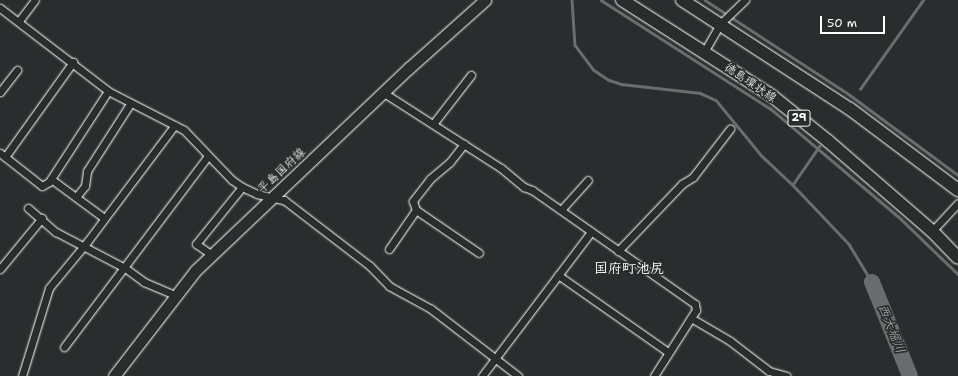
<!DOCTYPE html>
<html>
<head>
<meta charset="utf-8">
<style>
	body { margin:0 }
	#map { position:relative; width:958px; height:376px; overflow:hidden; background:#2a2d2e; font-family:"Shantell Sans","Klee One",sans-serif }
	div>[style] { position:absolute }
	.stream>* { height:2.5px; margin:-1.25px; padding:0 1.25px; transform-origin:1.25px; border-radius:1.25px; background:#6a6c6d }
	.river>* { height:16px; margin:-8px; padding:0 8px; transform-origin:8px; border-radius:8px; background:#6a6c6d }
	.roads { filter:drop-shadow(0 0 1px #fff) drop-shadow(0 0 1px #fff) }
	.minor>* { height:7px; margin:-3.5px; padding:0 3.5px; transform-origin:3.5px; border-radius:3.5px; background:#2a2d2e }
	.secondary>* { height:11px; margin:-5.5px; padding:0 5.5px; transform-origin:5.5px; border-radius:5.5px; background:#2a2d2e }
	.primary>* { height:12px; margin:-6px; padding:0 6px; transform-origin:6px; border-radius:6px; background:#2a2d2e }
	span { translate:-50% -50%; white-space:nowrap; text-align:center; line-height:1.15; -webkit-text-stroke:3.5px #2a2d2e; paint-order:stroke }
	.shield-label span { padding:1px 3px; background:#2a2d2e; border:1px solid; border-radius:3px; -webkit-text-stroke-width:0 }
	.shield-label { font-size:11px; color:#fff; font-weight:700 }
	.street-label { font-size:12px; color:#fff }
	.water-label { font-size:13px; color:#b4b6b6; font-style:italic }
	.quarter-label { font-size:14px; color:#fff; font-weight:700 }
	.scale { position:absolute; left:820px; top:16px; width:65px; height:18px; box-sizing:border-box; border:2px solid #fff; border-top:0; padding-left:5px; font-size:12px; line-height:14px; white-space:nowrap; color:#fff; -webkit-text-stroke:3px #2a2d2e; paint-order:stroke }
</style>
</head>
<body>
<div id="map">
	<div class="stream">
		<i style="left:572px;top:0;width:45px;rotate:86.2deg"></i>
		<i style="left:575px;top:45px;width:31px;rotate:53deg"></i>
		<i style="left:594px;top:70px;width:18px;rotate:34deg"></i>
		<i style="left:609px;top:80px;width:13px;rotate:18deg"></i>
		<i style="left:621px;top:84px;width:80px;rotate:6.5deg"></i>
		<i style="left:700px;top:93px;width:17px;rotate:24deg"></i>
		<i style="left:716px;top:100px;width:72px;rotate:50.6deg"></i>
		<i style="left:762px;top:156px;width:42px;rotate:43.1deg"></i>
		<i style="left:601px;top:0;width:202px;rotate:32.7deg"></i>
		<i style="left:771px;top:109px;width:170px;rotate:40.2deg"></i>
		<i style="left:901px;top:219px;width:79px;rotate:44deg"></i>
		<i style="left:705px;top:0;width:173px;rotate:33.2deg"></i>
		<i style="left:850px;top:95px;width:134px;rotate:36.5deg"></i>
		<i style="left:860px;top:89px;width:109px;rotate:-54.7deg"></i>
		<i style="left:820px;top:146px;width:47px;rotate:124.7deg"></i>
		<i style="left:793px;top:185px;width:81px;rotate:46.5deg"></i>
		<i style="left:849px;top:244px;width:44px;rotate:58.8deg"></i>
	</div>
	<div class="river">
		<i style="left:872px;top:282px;width:101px;rotate:68deg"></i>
	</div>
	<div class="roads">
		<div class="minor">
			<i style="left:0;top:8px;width:136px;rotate:37.5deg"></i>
			<i style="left:108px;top:91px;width:85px;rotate:27.2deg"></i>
			<i style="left:184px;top:130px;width:69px;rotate:46.2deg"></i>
			<i style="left:232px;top:180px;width:12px;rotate:35deg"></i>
			<i style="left:242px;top:187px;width:17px;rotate:25deg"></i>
			<i style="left:257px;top:194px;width:28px;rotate:13deg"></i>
			<i style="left:284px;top:200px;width:108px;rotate:37.5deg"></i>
			<i style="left:370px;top:266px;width:28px;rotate:46deg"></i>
			<i style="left:389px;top:286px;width:48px;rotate:28.7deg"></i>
			<i style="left:431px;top:309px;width:110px;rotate:37.6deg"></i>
			<i style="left:19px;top:21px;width:26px;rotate:-53deg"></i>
			<i style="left:704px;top:52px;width:32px;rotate:-60deg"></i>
			<i style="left:720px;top:24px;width:35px;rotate:-44deg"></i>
			<i style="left:0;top:92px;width:28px;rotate:-52deg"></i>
			<i style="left:384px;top:93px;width:139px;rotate:32.7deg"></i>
			<i style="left:501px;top:168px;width:30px;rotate:40deg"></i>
			<i style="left:524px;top:187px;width:9px;rotate:21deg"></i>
			<i style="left:532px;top:190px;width:199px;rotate:35deg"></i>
			<i style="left:695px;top:304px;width:6px;rotate:81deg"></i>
			<i style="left:696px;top:310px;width:78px;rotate:122.5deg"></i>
			<i style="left:433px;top:124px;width:62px;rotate:-52.2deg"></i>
			<i style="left:464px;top:144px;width:23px;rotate:128deg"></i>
			<i style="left:450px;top:162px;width:26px;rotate:140deg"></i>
			<i style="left:430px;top:179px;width:28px;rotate:128deg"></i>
			<i style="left:413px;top:201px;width:9px;rotate:72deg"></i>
			<i style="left:416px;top:210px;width:76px;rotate:34.3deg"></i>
			<i style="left:0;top:153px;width:53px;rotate:38.2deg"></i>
			<i style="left:42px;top:186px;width:8px;rotate:-30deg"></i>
			<i style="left:49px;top:182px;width:108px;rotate:-57deg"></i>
			<i style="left:5px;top:157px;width:117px;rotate:-54.4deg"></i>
			<i style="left:51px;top:179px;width:66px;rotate:36.3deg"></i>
			<i style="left:76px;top:197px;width:14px;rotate:-51deg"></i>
			<i style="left:85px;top:186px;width:15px;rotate:-82deg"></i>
			<i style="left:87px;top:171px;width:80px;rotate:-57.3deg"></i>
			<i style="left:28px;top:208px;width:37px;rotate:41deg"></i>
			<i style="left:56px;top:232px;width:78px;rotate:27.6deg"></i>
			<i style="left:125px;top:268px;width:24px;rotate:36deg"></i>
			<i style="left:144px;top:282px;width:33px;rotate:23deg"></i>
			<i style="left:561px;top:210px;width:40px;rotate:-48deg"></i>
			<i style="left:932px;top:231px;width:38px;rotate:-47deg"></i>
			<i style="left:389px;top:249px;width:47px;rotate:-55.3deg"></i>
			<i style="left:618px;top:251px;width:93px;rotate:-46.3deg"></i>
			<i style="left:682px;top:184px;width:13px;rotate:-32deg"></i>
			<i style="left:693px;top:177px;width:61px;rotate:-52.4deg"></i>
			<i style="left:212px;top:255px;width:19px;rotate:-145deg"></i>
			<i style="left:196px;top:244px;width:73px;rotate:-51.1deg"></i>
			<i style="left:0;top:269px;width:66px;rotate:-50.5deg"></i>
			<i style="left:558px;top:275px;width:134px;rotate:35deg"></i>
			<i style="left:691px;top:318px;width:45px;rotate:30.5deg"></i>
			<i style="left:730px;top:341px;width:49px;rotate:37.6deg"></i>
			<i style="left:769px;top:371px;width:18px;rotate:16deg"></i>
			<i style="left:64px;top:347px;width:239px;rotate:-53deg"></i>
			<i style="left:22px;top:376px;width:92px;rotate:-72.9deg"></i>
			<i style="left:49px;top:288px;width:60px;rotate:-50.4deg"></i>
			<i style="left:87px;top:242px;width:146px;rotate:-53.1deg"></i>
			<i style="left:482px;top:376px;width:181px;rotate:-52.9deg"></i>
		</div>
		<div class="secondary">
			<i style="left:114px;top:376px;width:134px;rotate:-52.3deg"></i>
			<i style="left:196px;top:270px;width:294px;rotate:-43.5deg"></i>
			<i style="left:409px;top:68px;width:102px;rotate:-41.8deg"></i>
		</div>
		<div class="primary">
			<i style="left:622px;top:0;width:178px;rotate:32.6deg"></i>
			<i style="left:772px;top:96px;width:72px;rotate:38.8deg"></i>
			<i style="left:828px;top:141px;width:138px;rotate:40.9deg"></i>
			<i style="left:932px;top:231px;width:37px;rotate:46deg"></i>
			<i style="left:682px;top:0;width:200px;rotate:33deg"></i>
			<i style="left:850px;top:109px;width:135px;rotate:36.9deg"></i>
		</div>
	</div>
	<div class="shield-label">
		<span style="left:799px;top:118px">29</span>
	</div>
	<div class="street-label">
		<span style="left:750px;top:83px;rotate:34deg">徳島環状線</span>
		<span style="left:282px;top:171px;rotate:-43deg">平島国府線</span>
	</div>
	<div class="water-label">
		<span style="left:891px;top:329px;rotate:68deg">西大堀川</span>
	</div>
	<div class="quarter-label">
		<span style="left:629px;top:268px">国府町池尻</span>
	</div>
	<div class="scale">50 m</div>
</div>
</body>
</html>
